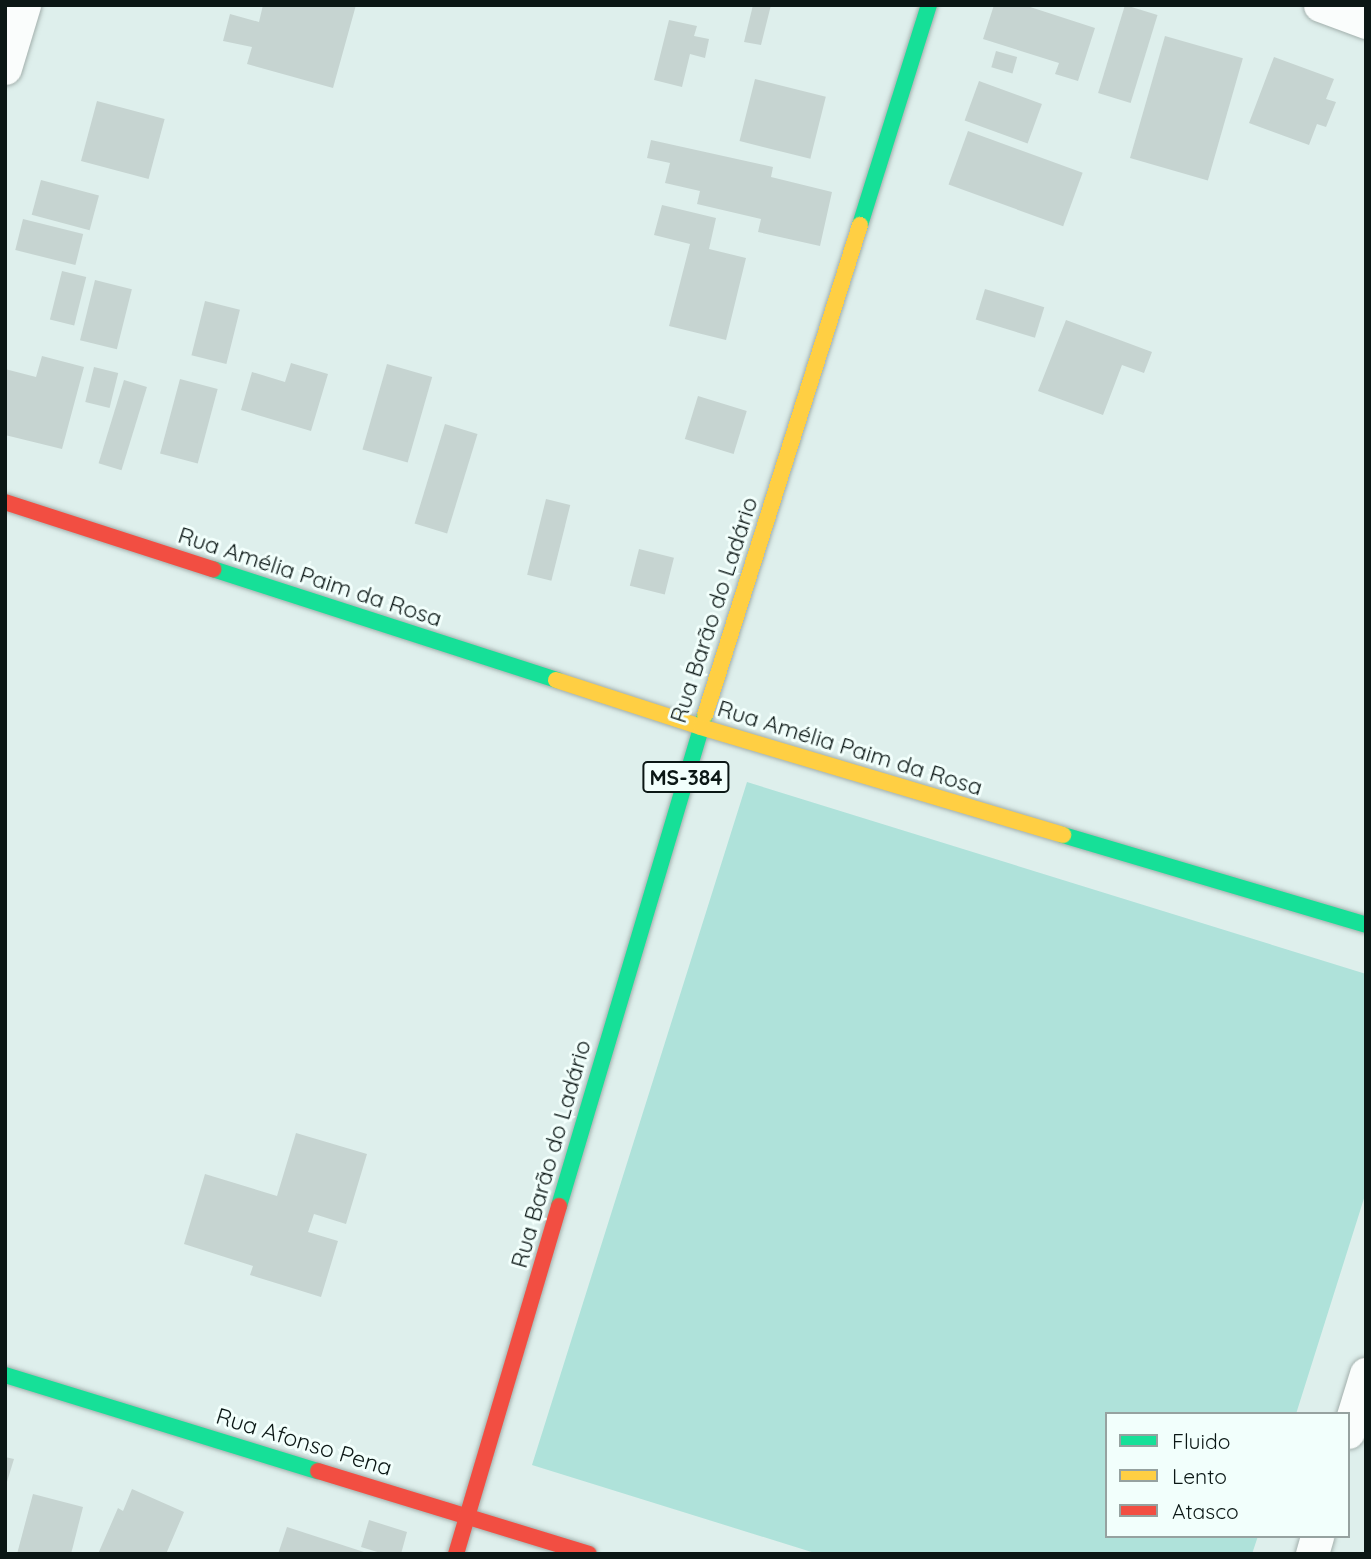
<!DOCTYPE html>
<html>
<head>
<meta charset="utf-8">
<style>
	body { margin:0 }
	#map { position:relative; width:1371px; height:1559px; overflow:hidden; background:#deefec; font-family:Quicksand,sans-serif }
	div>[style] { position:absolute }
	.green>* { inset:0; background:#afe2da }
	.building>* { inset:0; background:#c6d4d1; transform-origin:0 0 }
	.roads { filter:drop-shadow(0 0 2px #a2afac) drop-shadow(0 0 2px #a2afac) }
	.street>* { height:33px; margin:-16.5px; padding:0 16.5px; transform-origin:16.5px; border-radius:16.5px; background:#fafdfc }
	.fast>* { height:16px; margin:-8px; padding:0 8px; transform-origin:8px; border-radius:8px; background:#16e098 }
	.slow>* { height:16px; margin:-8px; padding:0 8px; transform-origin:8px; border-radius:8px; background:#ffcf43 }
	.jam>* { height:16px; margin:-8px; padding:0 8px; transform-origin:8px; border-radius:8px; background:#f24e42 }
	span { translate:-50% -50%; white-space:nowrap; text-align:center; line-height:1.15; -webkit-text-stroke:6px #f2fffc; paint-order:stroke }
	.shield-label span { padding:2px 5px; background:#f2fffc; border:2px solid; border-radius:5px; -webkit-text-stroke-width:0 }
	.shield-label { font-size:21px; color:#0b1715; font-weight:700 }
	.street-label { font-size:23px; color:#0b1715 }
	.frame { position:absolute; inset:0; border:7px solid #0b1715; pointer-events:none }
	.legend { position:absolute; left:1105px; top:1412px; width:245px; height:126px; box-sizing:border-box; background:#f2fffc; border:2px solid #96a2a0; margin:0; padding:9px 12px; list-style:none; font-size:21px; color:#0b1715 }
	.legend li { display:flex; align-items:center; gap:14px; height:35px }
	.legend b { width:35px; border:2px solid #96a2a0 }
</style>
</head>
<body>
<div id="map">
	<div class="green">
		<i style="clip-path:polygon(747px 782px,1366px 974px,1366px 1192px,1296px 1414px,1107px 1414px,1107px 1536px,1258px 1536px,1252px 1554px,818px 1554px,532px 1465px)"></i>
	</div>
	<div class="building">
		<i style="clip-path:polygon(263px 5px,356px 5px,333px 88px,247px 64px,252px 47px,223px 41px,230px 14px,259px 22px)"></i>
		<i style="clip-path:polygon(753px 5px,771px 5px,761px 45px,744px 42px)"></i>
		<i style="clip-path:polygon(994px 5px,1024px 5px,1095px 28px,1078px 81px,1055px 74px,1059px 63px,983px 39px)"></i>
		<i style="left:1125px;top:5px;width:34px;height:92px;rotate:17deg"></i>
		<i style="clip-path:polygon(669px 20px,697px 26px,694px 36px,709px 39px,705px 58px,690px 54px,682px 87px,654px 80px)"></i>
		<i style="left:1165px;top:36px;width:81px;height:127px;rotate:16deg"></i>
		<i style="left:996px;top:51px;width:22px;height:17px;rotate:16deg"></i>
		<i style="clip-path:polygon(1274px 57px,1334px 79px,1326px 99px,1336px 102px,1326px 127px,1317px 124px,1309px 145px,1249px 123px)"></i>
		<i style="left:755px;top:79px;width:73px;height:64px;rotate:14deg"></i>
		<i style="left:979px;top:81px;width:67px;height:42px;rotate:20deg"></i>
		<i style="left:97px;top:101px;width:70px;height:62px;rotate:15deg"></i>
		<i style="left:968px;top:131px;width:122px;height:57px;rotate:20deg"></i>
		<i style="clip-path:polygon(651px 140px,773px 167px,771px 177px,832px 192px,820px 246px,758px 232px,761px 219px,697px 204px,700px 191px,665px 183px,670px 163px,647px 158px)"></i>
		<i style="left:41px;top:180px;width:60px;height:36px;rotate:15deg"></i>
		<i style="clip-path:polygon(662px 205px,716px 218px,709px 249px,746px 258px,726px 340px,669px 326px,690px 244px,654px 235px)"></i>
		<i style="left:23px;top:219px;width:62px;height:32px;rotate:14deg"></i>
		<i style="left:62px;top:271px;width:25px;height:50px;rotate:14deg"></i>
		<i style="left:95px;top:280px;width:38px;height:62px;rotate:14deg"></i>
		<i style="left:985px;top:289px;width:62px;height:32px;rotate:17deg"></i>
		<i style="left:205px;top:301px;width:36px;height:56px;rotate:14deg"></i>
		<i style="clip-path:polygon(1066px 320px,1152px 352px,1144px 373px,1122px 365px,1103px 415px,1038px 391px)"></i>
		<i style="clip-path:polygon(42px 356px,84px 367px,62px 449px,5px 435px,5px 369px,36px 377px)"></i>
		<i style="clip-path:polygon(291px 363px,328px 374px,311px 431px,241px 410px,252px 372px,285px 382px)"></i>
		<i style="left:387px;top:364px;width:47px;height:89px;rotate:16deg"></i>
		<i style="left:94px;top:367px;width:25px;height:36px;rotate:14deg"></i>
		<i style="left:180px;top:379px;width:39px;height:77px;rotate:15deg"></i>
		<i style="left:124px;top:380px;width:24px;height:87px;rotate:17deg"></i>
		<i style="left:698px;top:396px;width:51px;height:45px;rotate:17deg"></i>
		<i style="left:445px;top:424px;width:34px;height:104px;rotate:17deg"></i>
		<i style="left:546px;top:499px;width:25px;height:78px;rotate:14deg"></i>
		<i style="left:639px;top:549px;width:36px;height:38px;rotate:14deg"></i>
		<i style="clip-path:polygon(296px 1133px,367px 1154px,346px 1224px,314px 1214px,308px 1232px,338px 1241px,321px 1297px,250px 1275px,253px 1266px,184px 1244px,205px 1174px,277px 1196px)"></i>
		<i style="clip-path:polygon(5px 1457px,14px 1459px,6px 1485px,5px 1485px)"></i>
		<i style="clip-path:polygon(132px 1489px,184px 1512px,166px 1554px,98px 1554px,118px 1508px,123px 1511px)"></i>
		<i style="clip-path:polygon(33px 1494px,83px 1507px,71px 1554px,17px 1554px)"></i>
		<i style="clip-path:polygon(369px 1520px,407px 1532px,401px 1554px,384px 1554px,361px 1547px)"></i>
		<i style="clip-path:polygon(287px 1527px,367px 1553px,367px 1554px,278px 1554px)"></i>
	</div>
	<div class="roads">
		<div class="street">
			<i style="left:1320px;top:5px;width:49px;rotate:20.3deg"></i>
			<i style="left:5px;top:68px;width:66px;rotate:-73.2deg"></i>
			<i style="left:1348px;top:1432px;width:61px;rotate:-72.8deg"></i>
			<i style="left:1312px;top:1554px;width:19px;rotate:-74deg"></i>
		</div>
		<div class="fast">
			<i style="left:860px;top:225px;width:231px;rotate:-72.6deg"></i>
			<i style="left:213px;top:569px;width:361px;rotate:17.9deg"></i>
			<i style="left:1063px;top:835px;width:316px;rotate:16.5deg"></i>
			<i style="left:559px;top:1206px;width:512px;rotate:-73.44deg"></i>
			<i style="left:5px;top:1375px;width:327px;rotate:17.1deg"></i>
		</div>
		<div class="slow">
			<i style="left:556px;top:680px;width:152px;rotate:18deg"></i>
			<i style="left:701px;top:727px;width:378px;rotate:16.6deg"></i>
			<i style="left:705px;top:715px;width:514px;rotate:-72.45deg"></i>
		</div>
		<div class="jam">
			<i style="left:5px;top:502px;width:219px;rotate:17.9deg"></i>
			<i style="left:318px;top:1471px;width:283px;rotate:17deg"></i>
			<i style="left:456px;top:1554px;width:363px;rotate:-73.5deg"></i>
		</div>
	</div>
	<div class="shield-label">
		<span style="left:686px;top:777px">MS-384</span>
	</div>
	<div class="street-label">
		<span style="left:310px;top:577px;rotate:18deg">Rua Amélia Paim da Rosa</span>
		<span style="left:714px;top:610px;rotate:-72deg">Rua Barão do Ladário</span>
		<span style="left:850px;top:748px;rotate:17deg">Rua Amélia Paim da Rosa</span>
		<span style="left:551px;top:1154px;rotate:-74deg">Rua Barão do Ladário</span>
		<span style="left:304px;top:1442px;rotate:17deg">Rua Afonso Pena</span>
	</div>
	<div class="frame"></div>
	<ul class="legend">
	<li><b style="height:9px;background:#16e098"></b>Fluido</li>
	<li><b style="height:9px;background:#ffcf43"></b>Lento</li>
	<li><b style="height:9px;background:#f24e42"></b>Atasco</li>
	</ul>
</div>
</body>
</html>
